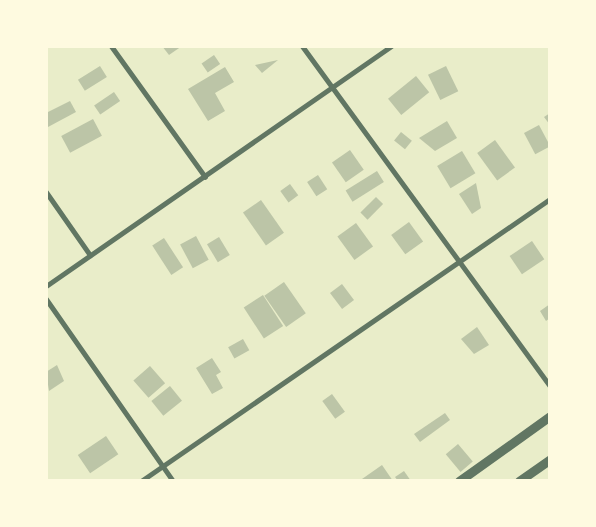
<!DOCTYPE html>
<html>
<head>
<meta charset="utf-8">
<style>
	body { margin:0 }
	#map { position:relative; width:596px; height:527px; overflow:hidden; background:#e9edc9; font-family:"PT Sans Narrow",sans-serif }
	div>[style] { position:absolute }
	.building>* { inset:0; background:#bcc5a7; transform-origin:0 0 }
	.minor>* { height:5px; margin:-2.5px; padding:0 2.5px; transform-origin:2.5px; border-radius:2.5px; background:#617663 }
	.tertiary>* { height:9px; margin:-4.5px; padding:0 4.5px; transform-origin:4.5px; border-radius:4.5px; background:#617663 }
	span { translate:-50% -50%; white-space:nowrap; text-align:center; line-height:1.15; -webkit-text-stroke:4.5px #fefae0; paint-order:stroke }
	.frame { position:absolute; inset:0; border:48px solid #fefae0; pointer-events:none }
</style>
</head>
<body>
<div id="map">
	<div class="building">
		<i style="clip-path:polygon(162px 46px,182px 46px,169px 55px)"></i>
		<i style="left:214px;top:55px;width:11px;height:15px;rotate:56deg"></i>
		<i style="clip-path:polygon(278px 60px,262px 73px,255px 65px)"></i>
		<i style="left:100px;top:66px;width:13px;height:26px;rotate:58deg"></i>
		<i style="left:446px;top:66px;width:28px;height:20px;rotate:64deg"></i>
		<i style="clip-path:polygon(225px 67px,234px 82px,215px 93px,225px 111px,208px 121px,188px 89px)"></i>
		<i style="left:416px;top:76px;width:21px;height:36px;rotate:51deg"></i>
		<i style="left:114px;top:92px;width:11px;height:24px;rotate:56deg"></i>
		<i style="clip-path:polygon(70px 101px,76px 112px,48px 127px,46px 113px)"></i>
		<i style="clip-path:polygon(550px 113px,550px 125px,544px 117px)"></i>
		<i style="left:93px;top:119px;width:19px;height:36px;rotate:62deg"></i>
		<i style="clip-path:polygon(447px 121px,457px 138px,435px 151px,419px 138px)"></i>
		<i style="left:539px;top:125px;width:24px;height:17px;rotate:62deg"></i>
		<i style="left:401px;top:132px;width:14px;height:11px;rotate:39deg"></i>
		<i style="left:495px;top:140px;width:34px;height:22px;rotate:54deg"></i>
		<i style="left:350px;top:150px;width:24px;height:22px;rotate:55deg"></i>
		<i style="left:462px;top:151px;width:26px;height:29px;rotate:59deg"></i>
		<i style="left:377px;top:171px;width:13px;height:37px;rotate:58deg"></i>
		<i style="left:318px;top:175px;width:17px;height:13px;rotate:57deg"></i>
		<i style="clip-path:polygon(476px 183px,481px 208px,472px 214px,459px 194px)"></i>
		<i style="left:290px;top:184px;width:14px;height:12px;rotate:54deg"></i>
		<i style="left:376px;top:197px;width:10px;height:22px;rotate:45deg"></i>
		<i style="left:261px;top:200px;width:40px;height:22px;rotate:55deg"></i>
		<i style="left:409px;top:222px;width:24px;height:22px;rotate:54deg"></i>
		<i style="left:356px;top:223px;width:29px;height:23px;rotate:54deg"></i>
		<i style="left:196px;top:236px;width:27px;height:18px;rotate:62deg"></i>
		<i style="left:219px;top:237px;width:21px;height:14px;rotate:59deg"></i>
		<i style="left:164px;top:238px;width:35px;height:14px;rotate:57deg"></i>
		<i style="left:532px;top:241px;width:22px;height:27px;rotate:56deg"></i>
		<i style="left:284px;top:282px;width:38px;height:24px;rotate:55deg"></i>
		<i style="left:342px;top:284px;width:20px;height:15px;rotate:53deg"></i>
		<i style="left:263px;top:295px;width:37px;height:23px;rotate:57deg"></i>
		<i style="clip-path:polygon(550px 304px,550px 318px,546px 321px,540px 311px)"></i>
		<i style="clip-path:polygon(477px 327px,489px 345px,474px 354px,461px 339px)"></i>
		<i style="left:243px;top:339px;width:13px;height:17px;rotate:61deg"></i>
		<i style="clip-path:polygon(212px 358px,221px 372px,216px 375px,223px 388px,212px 394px,196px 368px)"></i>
		<i style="clip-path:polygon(57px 365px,64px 381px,49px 391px,46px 372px)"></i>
		<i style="left:150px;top:366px;width:23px;height:22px;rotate:49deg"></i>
		<i style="left:170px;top:386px;width:19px;height:24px;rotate:51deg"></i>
		<i style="left:332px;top:394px;width:22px;height:12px;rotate:54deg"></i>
		<i style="clip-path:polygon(445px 413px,450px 420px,420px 442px,414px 434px)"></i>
		<i style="left:106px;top:436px;width:22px;height:34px;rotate:56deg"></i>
		<i style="left:458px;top:444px;width:23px;height:16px;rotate:50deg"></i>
		<i style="clip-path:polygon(382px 465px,393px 481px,363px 481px,362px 479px)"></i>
		<i style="clip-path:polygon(404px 471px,411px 481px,398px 481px,395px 477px)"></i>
	</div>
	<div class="minor">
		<i style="left:111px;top:46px;width:161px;rotate:54.3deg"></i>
		<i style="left:302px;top:46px;width:421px;rotate:53.9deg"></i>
		<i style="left:46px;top:192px;width:77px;rotate:55.1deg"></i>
		<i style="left:46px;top:286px;width:420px;rotate:-34.8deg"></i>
		<i style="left:46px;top:299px;width:222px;rotate:55.1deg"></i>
		<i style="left:141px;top:481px;width:497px;rotate:-34.6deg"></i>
	</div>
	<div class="tertiary">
		<i style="left:459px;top:481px;width:112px;rotate:-35.5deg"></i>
		<i style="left:519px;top:481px;width:38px;rotate:-35deg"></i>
	</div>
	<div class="frame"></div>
</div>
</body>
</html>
